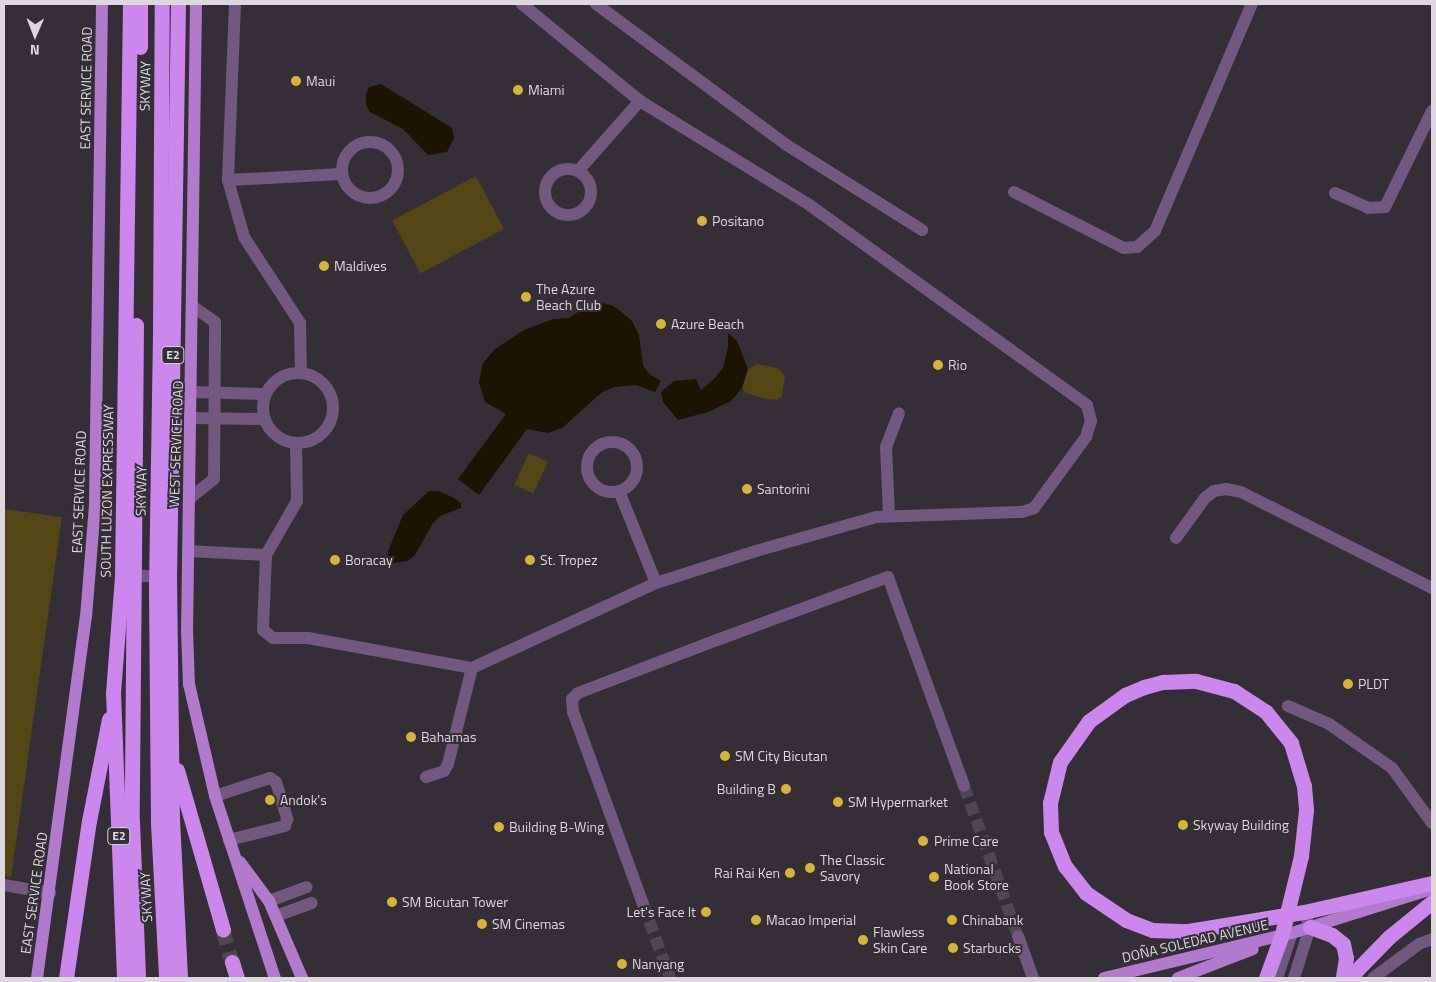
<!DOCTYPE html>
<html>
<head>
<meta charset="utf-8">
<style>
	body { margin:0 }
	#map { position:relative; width:1436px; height:982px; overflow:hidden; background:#342e37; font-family:"Titillium Web",sans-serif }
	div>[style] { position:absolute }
	.green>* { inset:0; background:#534514; transform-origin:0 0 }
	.water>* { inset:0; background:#1b1401 }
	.minor-tunnel>* { height:12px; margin-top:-6px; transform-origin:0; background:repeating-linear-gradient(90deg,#4d4850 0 12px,transparent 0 18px) }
	.highway-tunnel>* { height:15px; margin-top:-7.5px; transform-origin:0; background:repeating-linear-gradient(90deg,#4d4850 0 15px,transparent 0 23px) }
	.minor>* { height:12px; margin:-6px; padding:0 6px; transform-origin:6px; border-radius:6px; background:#72577f }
	.minor>.ring { margin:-6px; padding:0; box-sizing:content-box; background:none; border:12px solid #72577f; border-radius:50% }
	.major>* { height:12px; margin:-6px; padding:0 6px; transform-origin:6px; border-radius:6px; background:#b27acc }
	.highway>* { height:15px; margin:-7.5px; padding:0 7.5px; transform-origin:7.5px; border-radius:7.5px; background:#cb87eb }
	.highway-bridge>* { height:15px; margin:-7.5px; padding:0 7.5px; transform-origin:7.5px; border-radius:7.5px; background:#cb87eb }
	.dots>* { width:14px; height:14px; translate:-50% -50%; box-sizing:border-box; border:2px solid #342e37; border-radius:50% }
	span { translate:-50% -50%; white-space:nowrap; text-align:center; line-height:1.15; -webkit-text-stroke:4px #342e37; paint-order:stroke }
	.shield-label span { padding:1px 4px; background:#342e37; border:1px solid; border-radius:4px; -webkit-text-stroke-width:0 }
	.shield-label { font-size:12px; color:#dcd8de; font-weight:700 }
	.poi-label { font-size:14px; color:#dcd8de }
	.left { translate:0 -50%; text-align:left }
	.right { translate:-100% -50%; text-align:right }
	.street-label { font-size:14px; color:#dcd8de }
	.frame { position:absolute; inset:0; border:5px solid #dcd8de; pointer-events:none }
	.north { position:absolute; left:10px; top:10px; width:50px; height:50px; -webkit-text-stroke:4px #342e37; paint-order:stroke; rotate:181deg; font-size:14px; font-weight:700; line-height:20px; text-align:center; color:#dcd8de }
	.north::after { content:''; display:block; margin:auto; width:18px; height:22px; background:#dcd8de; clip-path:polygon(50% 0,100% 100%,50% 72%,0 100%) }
</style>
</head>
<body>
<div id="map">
	<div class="green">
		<i style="left:476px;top:176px;width:60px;height:95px;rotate:62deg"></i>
		<i style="clip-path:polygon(757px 364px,778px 368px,785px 376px,782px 396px,777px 400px,765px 399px,746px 393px,742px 388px,748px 369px)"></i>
		<i style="left:529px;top:453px;width:21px;height:35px;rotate:25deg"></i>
		<i style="clip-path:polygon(4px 509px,62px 517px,11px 878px,4px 874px)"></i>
	</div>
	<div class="water">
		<i style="clip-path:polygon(381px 84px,452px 128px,454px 138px,447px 152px,428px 155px,403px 129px,370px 112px,366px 105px,366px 94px,369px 87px)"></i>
		<i style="clip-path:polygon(595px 301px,614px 306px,632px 321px,639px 335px,643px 365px,649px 374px,661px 381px,655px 392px,636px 385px,614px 387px,601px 393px,562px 428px,548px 433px,527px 429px,479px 495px,458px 479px,506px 414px,485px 402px,479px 382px,483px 363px,495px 349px,524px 330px,553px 319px,569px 318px)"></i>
		<i style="clip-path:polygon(728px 333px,737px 341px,748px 369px,742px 388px,731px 401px,708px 412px,678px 420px,663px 402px,661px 392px,674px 381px,696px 379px,701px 390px,712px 381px,723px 368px,728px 347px)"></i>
		<i style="clip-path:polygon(429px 491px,439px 491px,454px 498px,461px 503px,461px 508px,440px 516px,433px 523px,415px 555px,408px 561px,394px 563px,388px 560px,388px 551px,403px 515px)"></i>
	</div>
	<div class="minor-tunnel">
		<i style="left:964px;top:786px;width:159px;rotate:70.2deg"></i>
		<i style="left:643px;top:904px;width:79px;rotate:70deg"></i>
	</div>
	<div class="highway-tunnel">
		<i style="left:223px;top:929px;width:34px;rotate:75deg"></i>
	</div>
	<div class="minor">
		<i style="left:235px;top:4px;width:176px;rotate:92.3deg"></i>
		<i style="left:228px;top:180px;width:59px;rotate:74.3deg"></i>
		<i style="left:244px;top:237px;width:103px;rotate:56.9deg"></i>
		<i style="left:300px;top:323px;width:50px;rotate:88.9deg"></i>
		<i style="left:596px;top:4px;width:235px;rotate:36.5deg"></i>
		<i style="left:785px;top:144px;width:162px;rotate:32.1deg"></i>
		<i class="ring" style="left:342px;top:142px;width:44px;height:44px"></i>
		<i class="ring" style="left:545px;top:169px;width:34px;height:34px"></i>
		<i style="left:578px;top:171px;width:94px;rotate:-48.5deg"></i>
		<i style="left:228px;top:180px;width:113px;rotate:-3deg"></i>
		<i style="left:1014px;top:192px;width:123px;rotate:27deg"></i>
		<i style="left:1124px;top:248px;width:13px;rotate:-4deg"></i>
		<i style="left:1137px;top:247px;width:24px;rotate:-42deg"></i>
		<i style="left:1155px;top:231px;width:247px;rotate:-66.9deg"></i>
		<i style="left:1335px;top:193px;width:36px;rotate:24deg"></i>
		<i style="left:1368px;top:208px;width:17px;rotate:-3deg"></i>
		<i style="left:1385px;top:207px;width:107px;rotate:-63.9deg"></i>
		<i class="ring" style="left:263px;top:373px;width:58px;height:58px"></i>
		<i style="left:193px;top:392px;width:72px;rotate:1.6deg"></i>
		<i style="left:192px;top:418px;width:73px;rotate:0.8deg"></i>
		<i class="ring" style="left:587px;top:442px;width:38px;height:38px"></i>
		<i style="left:296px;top:443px;width:58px;rotate:89deg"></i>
		<i style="left:297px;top:501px;width:62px;rotate:119.9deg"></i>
		<i style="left:266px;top:555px;width:75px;rotate:92.3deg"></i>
		<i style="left:263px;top:630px;width:13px;rotate:39deg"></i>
		<i style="left:273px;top:638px;width:35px"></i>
		<i style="left:308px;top:638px;width:167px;rotate:10.4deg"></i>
		<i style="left:472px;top:668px;width:203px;rotate:-24.8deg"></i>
		<i style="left:656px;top:583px;width:105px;rotate:-17.7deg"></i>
		<i style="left:756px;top:551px;width:125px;rotate:-15.8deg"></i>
		<i style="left:876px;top:517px;width:146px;rotate:-2deg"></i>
		<i style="left:1022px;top:512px;width:13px;rotate:-18deg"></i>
		<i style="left:1034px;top:508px;width:88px;rotate:-53.8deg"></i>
		<i style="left:1086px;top:437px;width:17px;rotate:-73deg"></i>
		<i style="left:1091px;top:421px;width:16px;rotate:-104deg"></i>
		<i style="left:1087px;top:405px;width:344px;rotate:-144.2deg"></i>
		<i style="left:808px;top:204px;width:197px;rotate:-148.5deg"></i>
		<i style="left:640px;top:101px;width:153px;rotate:-140.6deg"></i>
		<i style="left:619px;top:491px;width:99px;rotate:68.1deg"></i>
		<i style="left:189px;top:499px;width:32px;rotate:-39deg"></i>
		<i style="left:214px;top:479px;width:157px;rotate:-89.6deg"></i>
		<i style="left:215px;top:322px;width:28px;rotate:-145deg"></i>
		<i style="left:889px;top:515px;width:68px;rotate:-92.5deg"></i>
		<i style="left:886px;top:447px;width:36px;rotate:-69deg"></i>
		<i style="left:1176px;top:538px;width:49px;rotate:-54.1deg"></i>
		<i style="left:1205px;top:498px;width:11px;rotate:-38deg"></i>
		<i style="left:1214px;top:491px;width:12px;rotate:-9deg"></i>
		<i style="left:1226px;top:489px;width:15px;rotate:11deg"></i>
		<i style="left:1241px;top:492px;width:214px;rotate:26.7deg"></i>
		<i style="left:188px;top:551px;width:78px;rotate:2.9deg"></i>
		<i style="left:125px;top:575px;width:40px;rotate:2.9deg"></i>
		<i style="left:1288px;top:706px;width:45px;rotate:23.7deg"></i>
		<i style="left:1329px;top:724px;width:77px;rotate:34.9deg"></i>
		<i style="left:1392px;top:768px;width:68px;rotate:54deg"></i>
		<i style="left:426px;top:777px;width:19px;rotate:-18deg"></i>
		<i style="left:444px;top:771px;width:8px;rotate:-60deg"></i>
		<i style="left:448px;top:764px;width:99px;rotate:-76deg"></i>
		<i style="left:215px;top:796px;width:58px;rotate:-18.1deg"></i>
		<i style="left:270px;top:778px;width:7px;rotate:34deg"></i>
		<i style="left:276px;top:782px;width:39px;rotate:73deg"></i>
		<i style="left:287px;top:819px;width:7px;rotate:106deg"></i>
		<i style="left:285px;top:826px;width:58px;rotate:166deg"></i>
		<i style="left:4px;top:885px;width:47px;rotate:9.9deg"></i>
		<i style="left:269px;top:901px;width:40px;rotate:-20.2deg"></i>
		<i style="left:643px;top:904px;width:204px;rotate:-110deg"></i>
		<i style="left:573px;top:712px;width:13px;rotate:-94deg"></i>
		<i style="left:572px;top:699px;width:8px;rotate:-45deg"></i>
		<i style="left:578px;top:693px;width:149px;rotate:-20.9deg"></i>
		<i style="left:717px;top:640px;width:182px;rotate:-20.2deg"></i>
		<i style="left:888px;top:577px;width:222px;rotate:70deg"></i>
		<i style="left:276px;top:916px;width:38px;rotate:-20deg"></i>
		<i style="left:1018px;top:936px;width:45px;rotate:70.3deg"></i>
		<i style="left:1277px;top:978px;width:47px;rotate:-71.6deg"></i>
		<i style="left:1294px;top:978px;width:53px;rotate:-72.6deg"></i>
		<i style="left:1310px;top:927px;width:9px;rotate:-111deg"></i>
		<i style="left:1373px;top:978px;width:57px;rotate:-36.5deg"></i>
		<i style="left:1419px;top:944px;width:14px;rotate:-21deg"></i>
	</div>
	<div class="major">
		<i style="left:196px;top:4px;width:626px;rotate:90.82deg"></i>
		<i style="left:187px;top:630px;width:54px;rotate:87.9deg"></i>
		<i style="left:189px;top:684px;width:115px;rotate:76.9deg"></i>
		<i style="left:215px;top:796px;width:192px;rotate:71.8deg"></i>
		<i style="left:240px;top:862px;width:49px;rotate:53.4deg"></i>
		<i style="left:269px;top:901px;width:84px;rotate:66.8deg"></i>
		<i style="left:37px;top:978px;width:364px;rotate:-82.3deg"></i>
		<i style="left:86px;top:617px;width:113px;rotate:-85.4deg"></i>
		<i style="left:95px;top:504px;width:500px;rotate:-89.2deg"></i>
		<i style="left:1104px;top:978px;width:193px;rotate:-13.5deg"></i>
		<i style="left:1292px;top:933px;width:143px;rotate:-17.5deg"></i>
		<i style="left:1178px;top:978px;width:80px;rotate:-21.1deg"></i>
	</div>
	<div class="highway">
		<i style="left:178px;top:4px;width:573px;rotate:90.9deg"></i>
		<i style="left:169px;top:577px;width:242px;rotate:89.3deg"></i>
		<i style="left:172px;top:819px;width:159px;rotate:87.1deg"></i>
		<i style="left:140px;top:47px;width:43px;rotate:-90deg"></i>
		<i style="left:160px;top:333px;width:329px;rotate:-89.7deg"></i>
		<i style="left:177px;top:770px;width:166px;rotate:73.9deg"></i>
		<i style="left:1050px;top:803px;width:29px;rotate:88deg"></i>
		<i style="left:1051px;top:832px;width:37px;rotate:68deg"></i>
		<i style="left:1065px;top:866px;width:34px;rotate:52deg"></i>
		<i style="left:1086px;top:893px;width:48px;rotate:34deg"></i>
		<i style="left:1126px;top:920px;width:28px;rotate:21deg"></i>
		<i style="left:1152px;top:930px;width:36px;rotate:2deg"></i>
		<i style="left:1188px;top:931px;width:118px;rotate:-9.3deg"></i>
		<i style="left:1304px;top:912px;width:131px;rotate:-12.8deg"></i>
		<i style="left:1310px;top:927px;width:23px;rotate:20deg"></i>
		<i style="left:1332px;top:935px;width:14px;rotate:39deg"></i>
		<i style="left:1343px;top:944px;width:14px;rotate:78deg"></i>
		<i style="left:1346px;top:958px;width:20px;rotate:99deg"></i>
		<i style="left:232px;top:962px;width:17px;rotate:73deg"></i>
		<i style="left:66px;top:978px;width:159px;rotate:-81.7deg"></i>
		<i style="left:89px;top:821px;width:104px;rotate:-78.9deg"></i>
		<i style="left:124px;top:978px;width:285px;rotate:-92.2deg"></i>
		<i style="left:113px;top:693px;width:118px;rotate:-85.6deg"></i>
		<i style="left:122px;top:575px;width:571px;rotate:-89.2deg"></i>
		<i style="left:1349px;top:978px;width:57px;rotate:-45.7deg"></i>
		<i style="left:1389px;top:937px;width:55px;rotate:-39.1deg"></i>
	</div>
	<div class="highway-bridge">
		<i style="left:136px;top:325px;width:496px;rotate:90.5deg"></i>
		<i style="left:132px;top:821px;width:157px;rotate:87.8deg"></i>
		<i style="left:160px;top:333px;width:257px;rotate:90.9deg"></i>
		<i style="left:156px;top:590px;width:233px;rotate:89.5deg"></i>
		<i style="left:158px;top:823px;width:155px;rotate:87deg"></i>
		<i style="left:1050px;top:803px;width:42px;rotate:-76.3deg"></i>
		<i style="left:1060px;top:762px;width:50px;rotate:-54.7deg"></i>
		<i style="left:1089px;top:721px;width:44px;rotate:-35.8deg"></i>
		<i style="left:1125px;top:695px;width:21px;rotate:-23deg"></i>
		<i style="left:1144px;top:687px;width:20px;rotate:-15deg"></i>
		<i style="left:1163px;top:682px;width:33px;rotate:-2deg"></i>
		<i style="left:1196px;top:681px;width:39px;rotate:15deg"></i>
		<i style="left:1234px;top:691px;width:38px;rotate:33deg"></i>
		<i style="left:1266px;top:712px;width:40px;rotate:51deg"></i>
		<i style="left:1291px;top:743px;width:45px;rotate:73.2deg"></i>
		<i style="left:1304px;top:786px;width:24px;rotate:85deg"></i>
		<i style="left:1306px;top:810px;width:46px;rotate:96.2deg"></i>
		<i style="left:1301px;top:856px;width:80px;rotate:103.7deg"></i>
		<i style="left:1282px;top:934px;width:47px;rotate:110deg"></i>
	</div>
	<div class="dots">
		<i style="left:296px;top:81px;background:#d8b434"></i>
		<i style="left:518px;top:90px;background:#d8b434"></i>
		<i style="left:702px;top:221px;background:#d8b434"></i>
		<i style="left:324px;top:266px;background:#d8b434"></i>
		<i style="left:526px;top:297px;background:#d8b434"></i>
		<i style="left:661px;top:324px;background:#d8b434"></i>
		<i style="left:938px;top:365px;background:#d8b434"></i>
		<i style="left:747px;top:489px;background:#d8b434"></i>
		<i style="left:335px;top:560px;background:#d8b434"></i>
		<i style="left:530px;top:560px;background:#d8b434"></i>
		<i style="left:1348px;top:684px;background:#d8b434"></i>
		<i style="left:411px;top:737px;background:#d8b434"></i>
		<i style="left:725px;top:756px;background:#d8b434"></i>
		<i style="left:786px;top:789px;background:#d8b434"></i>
		<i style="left:270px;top:800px;background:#d8b434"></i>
		<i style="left:838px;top:802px;background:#d8b434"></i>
		<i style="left:1183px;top:825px;background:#d8b434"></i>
		<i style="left:499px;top:827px;background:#d8b434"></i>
		<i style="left:923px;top:841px;background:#d8b434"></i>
		<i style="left:810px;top:868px;background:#d8b434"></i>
		<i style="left:790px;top:873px;background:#d8b434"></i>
		<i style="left:934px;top:877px;background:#d8b434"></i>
		<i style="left:392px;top:902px;background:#d8b434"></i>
		<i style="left:706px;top:912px;background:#d8b434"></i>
		<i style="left:756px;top:920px;background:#d8b434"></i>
		<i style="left:952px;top:920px;background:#d8b434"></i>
		<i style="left:482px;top:924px;background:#d8b434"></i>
		<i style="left:863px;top:940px;background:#d8b434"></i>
		<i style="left:953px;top:948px;background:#d8b434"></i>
		<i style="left:622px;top:964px;background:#d8b434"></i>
	</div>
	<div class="shield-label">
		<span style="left:173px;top:355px">E2</span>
		<span style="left:119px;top:836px">E2</span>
	</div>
	<div class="poi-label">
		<span class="left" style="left:306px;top:81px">Maui</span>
		<span class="left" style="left:528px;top:90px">Miami</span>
		<span class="left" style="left:712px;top:221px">Positano</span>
		<span class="left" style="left:334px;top:266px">Maldives</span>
		<span class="left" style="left:536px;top:297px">The Azure<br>Beach Club</span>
		<span class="left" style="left:671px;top:324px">Azure Beach</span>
		<span class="left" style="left:948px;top:365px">Rio</span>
		<span class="left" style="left:757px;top:489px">Santorini</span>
		<span class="left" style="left:345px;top:560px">Boracay</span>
		<span class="left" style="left:540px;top:560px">St. Tropez</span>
		<span class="left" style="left:1358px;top:684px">PLDT</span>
		<span class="left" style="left:421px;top:737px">Bahamas</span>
		<span class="left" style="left:735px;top:756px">SM City Bicutan</span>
		<span class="right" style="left:776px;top:789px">Building B</span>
		<span class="left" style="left:280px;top:800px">Andok's</span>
		<span class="left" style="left:848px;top:802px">SM Hypermarket</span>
		<span class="left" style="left:1193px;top:825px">Skyway Building</span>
		<span class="left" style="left:509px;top:827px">Building B-Wing</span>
		<span class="left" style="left:934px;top:841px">Prime Care</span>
		<span class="left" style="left:820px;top:868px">The Classic<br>Savory</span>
		<span class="left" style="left:944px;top:877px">National<br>Book Store</span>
		<span class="right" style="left:780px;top:873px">Rai Rai Ken</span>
		<span class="left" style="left:402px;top:902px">SM Bicutan Tower</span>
		<span class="right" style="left:696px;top:912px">Let's Face It</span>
		<span class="left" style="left:766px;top:920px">Macao Imperial</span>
		<span class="left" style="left:962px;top:920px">Chinabank</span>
		<span class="left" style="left:492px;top:924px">SM Cinemas</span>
		<span class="left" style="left:873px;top:940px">Flawless<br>Skin Care</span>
		<span class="left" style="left:963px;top:948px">Starbucks</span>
		<span class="left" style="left:632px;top:964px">Nanyang</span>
	</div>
	<div class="street-label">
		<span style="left:145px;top:86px;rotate:-89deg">SKYWAY</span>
		<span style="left:86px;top:88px;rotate:-89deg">EAST SERVICE ROAD</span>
		<span style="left:176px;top:444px;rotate:-88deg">WEST SERVICE ROAD</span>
		<span style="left:107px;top:491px;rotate:-89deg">SOUTH LUZON EXPRESSWAY</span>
		<span style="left:141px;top:491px;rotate:-89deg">SKYWAY</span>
		<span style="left:79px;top:492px;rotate:-88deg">EAST SERVICE ROAD</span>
		<span style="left:34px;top:893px;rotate:-82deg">EAST SERVICE ROAD</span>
		<span style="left:146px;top:897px;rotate:-93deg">SKYWAY</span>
		<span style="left:1195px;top:941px;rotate:-13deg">DOÑA SOLEDAD AVENUE</span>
	</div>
	<div class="frame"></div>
	<div class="north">N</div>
</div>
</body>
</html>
